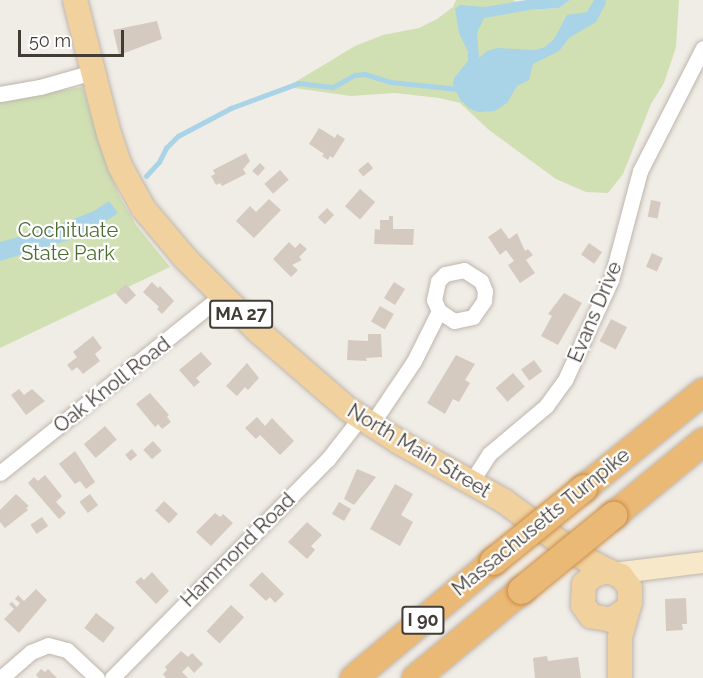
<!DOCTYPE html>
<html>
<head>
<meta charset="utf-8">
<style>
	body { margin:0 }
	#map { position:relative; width:703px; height:678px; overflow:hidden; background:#f0ece6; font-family:Raleway,sans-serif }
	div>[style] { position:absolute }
	.green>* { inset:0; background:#d0e0b3 }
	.water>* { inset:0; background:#a9d3e6 }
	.stream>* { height:4.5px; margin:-2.25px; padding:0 2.25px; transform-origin:2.25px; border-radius:2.25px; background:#a9d3e6 }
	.building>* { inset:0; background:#d4cac0; transform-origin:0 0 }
	.roads { filter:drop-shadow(0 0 2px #beb6ad) drop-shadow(0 0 2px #beb6ad) }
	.street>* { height:15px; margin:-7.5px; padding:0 7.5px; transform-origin:7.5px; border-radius:7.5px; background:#fff }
	.secondary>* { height:21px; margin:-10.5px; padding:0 10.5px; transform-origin:10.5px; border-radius:10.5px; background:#f7e8c9 }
	.primary>* { height:24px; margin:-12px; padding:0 12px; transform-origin:12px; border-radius:12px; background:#f1d29e }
	.highway>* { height:27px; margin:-13.5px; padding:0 13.5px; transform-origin:13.5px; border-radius:13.5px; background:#ebb976 }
	.bridges { filter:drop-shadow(0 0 2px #c98d47) drop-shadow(0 0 2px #c98d47) }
	.highway-bridge>* { height:27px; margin:-13.5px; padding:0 13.5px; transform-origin:13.5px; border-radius:13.5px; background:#ebb976 }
	span { translate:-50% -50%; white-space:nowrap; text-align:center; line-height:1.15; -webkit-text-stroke:4.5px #fff; paint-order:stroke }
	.shield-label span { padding:2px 4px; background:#fff; border:2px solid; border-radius:4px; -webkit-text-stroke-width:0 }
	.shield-label { font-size:18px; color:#423c36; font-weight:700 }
	.park-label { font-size:20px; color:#4d6c31 }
	.street-label { font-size:20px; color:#423c36 }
	.scale { position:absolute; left:18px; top:30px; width:106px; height:27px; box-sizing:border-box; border:3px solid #423c36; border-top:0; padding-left:8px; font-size:18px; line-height:21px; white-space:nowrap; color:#423c36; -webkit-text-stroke:4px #fff; paint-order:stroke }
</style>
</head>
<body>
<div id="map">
	<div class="green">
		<i style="clip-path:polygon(456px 0,513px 0,529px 10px,559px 8px,570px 0,679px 0,676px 47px,664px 83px,651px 104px,623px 174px,608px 193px,586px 192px,556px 179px,489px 130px,460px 103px,439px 98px,395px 93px,351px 96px,287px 87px,355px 46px,383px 35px,419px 28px,437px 19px,453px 7px)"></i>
		<i style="clip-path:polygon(83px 87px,105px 161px,120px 197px,136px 225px,170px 267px,0 348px,0 100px)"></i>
	</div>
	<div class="water">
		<i style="clip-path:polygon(526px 0,570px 0,559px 8px,529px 10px,484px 18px,477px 33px,479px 58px,487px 51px,497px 48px,535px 50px,545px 47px,554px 39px,567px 15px,587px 12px,594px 0,605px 0,606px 3px,596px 22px,569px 38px,559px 51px,533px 64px,529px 80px,517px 86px,507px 103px,495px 111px,478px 112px,470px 109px,460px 100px,453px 84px,454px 78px,468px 61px,468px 52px,459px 33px,455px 9px,460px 5px,484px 7px)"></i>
		<i style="clip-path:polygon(109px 201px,118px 213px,97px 227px,79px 237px,0 261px,0 242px,45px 230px,94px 211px)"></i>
	</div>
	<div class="stream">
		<i style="left:146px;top:176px;width:19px;rotate:-47deg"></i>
		<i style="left:159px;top:162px;width:16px;rotate:-63deg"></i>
		<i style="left:166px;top:148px;width:17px;rotate:-45deg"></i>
		<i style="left:178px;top:136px;width:60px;rotate:-27.8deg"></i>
		<i style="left:231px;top:108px;width:72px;rotate:-20.2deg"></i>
		<i style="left:299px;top:83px;width:34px;rotate:7deg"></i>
		<i style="left:333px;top:87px;width:25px;rotate:-29deg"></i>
		<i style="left:355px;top:75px;width:10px;rotate:-6deg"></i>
		<i style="left:365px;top:74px;width:27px;rotate:17deg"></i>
		<i style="left:391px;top:82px;width:67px;rotate:6deg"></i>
	</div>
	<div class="building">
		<i style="clip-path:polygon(157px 21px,162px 39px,119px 55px,113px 30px)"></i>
		<i style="clip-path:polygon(319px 128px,335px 138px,337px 134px,345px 139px,333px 158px,330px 156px,328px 160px,322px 156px,324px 154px,309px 144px)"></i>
		<i style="clip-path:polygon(246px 153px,250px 161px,243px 169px,246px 174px,222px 186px,220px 183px,216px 185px,211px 176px,215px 174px,213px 170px)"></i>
		<i style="left:368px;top:162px;width:8px;height:13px;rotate:50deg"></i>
		<i style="clip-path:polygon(260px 163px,265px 168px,258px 176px,252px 171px)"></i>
		<i style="left:280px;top:170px;width:13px;height:21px;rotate:48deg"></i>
		<i style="left:360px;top:189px;width:20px;height:23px;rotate:41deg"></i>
		<i style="clip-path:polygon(269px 199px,281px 210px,254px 238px,236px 221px,250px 206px,256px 212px)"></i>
		<i style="left:651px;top:200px;width:10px;height:17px;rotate:11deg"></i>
		<i style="left:327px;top:208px;width:10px;height:13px;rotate:45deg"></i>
		<i style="clip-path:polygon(389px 216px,393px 216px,393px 229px,414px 229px,413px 245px,374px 244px,375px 229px,380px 230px,380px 220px,389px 220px)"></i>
		<i style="clip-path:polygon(501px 228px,509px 239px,517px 233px,525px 251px,528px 249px,533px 255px,526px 260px,535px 273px,520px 283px,508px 265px,514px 261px,506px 250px,500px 255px,488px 237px)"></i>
		<i style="clip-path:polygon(289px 242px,295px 248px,300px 243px,307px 249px,299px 257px,302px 260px,292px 265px,298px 270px,291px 277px,273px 259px)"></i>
		<i style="left:589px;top:243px;width:16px;height:14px;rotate:35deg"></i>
		<i style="left:652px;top:253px;width:12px;height:15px;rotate:24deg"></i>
		<i style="clip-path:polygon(152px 282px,158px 288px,160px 286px,174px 301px,162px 314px,157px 309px,159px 307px,143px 292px)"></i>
		<i style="left:394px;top:282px;width:13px;height:19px;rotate:32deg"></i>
		<i style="left:126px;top:284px;width:15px;height:14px;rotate:48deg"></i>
		<i style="clip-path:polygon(564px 293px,582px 303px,558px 345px,541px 336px,552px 316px,548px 314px)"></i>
		<i style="left:380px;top:306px;width:16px;height:18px;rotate:30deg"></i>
		<i style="left:611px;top:319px;width:18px;height:25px;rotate:27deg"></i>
		<i style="clip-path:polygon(368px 334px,381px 334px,382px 357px,366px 358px,367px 361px,347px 360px,348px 340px,368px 341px)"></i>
		<i style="clip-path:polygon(93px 336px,102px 348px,95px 354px,100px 361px,83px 374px,77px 367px,72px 371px,67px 365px,77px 357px,73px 352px)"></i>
		<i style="clip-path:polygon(201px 352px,212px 364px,196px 378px,200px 382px,194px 387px,179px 370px)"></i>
		<i style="clip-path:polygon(456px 355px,475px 364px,465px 380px,470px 383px,459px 402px,453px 399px,445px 414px,427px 403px)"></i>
		<i style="left:534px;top:360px;width:14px;height:16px;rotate:54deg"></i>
		<i style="clip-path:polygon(247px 363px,259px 378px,248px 390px,245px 387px,237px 396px,226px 386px)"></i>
		<i style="left:513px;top:373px;width:18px;height:23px;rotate:49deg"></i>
		<i style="clip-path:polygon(19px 389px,24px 395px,32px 389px,45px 401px,26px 415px,11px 395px)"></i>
		<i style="clip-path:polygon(150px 393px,169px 415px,167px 417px,171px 422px,162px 429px,158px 424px,155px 427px,136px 404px)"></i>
		<i style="clip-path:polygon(257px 417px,265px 426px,272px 418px,294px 441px,280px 455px,260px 435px,256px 439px,245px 428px)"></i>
		<i style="left:105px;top:426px;width:18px;height:28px;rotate:49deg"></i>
		<i style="left:153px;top:441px;width:13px;height:13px;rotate:48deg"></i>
		<i style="left:132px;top:449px;width:8px;height:9px;rotate:50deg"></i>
		<i style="clip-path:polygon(75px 451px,95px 482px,86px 489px,80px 481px,75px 484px,59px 464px)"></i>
		<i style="clip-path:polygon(357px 469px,376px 477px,354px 505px,344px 499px)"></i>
		<i style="clip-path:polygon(45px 475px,62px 496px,56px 502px,66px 513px,59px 519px,28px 483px,34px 477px,38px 481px)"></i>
		<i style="clip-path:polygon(395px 484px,413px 494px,401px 515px,413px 522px,400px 546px,370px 529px)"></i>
		<i style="clip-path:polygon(16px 494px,29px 506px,26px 508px,28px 510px,5px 528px,0 522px,0 510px)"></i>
		<i style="left:90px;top:494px;width:14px;height:13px;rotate:54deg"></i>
		<i style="left:164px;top:501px;width:19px;height:13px;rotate:43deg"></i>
		<i style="left:339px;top:502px;width:14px;height:14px;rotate:30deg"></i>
		<i style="clip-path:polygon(215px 513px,220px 517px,223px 514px,233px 523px,211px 546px,196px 532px)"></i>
		<i style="left:42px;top:517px;width:11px;height:14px;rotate:56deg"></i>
		<i style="clip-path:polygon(307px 522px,322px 535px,311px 546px,315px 550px,307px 559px,288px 542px)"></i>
		<i style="clip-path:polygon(152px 572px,169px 591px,156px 604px,135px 582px,141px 577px,144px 580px)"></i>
		<i style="clip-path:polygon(262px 572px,284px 594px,275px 603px,270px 597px,266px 601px,249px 585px)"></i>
		<i style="clip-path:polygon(36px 589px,47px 600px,19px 633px,4px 619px,14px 609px,9px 604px,12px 602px,17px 607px,20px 603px,15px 599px,18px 595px,24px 601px)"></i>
		<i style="clip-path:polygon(686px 598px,687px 624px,682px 624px,683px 630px,666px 631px,665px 599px)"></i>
		<i style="left:231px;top:605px;width:18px;height:36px;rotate:43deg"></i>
		<i style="left:96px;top:613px;width:24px;height:19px;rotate:38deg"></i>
		<i style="clip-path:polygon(181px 651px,188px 657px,192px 653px,203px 664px,194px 673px,188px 666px,182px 672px,188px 678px,166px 678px,163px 674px,167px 670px,165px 667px)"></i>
		<i style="clip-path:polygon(547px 656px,548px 661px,578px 657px,581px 678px,535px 678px,533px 658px)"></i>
		<i style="clip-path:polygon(41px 669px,45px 672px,48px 669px,57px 678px,39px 678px,36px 675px)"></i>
	</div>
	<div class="roads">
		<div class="street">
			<i style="left:0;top:94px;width:41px;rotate:-9.9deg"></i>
			<i style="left:40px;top:87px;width:55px;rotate:-15.8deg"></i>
			<i style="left:371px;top:425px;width:77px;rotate:-56.1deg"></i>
			<i style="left:414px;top:361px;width:56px;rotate:-63.4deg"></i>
			<i style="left:439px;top:311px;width:12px;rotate:-114deg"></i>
			<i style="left:434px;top:300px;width:19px;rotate:-78deg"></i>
			<i style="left:438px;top:281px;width:10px;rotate:-45deg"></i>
			<i style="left:445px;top:274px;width:19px;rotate:-12deg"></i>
			<i style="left:464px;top:270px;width:20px;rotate:33deg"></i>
			<i style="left:481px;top:281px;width:11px;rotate:68deg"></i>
			<i style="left:485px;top:291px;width:10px;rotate:96deg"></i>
			<i style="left:484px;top:301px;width:19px;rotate:125deg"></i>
			<i style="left:473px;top:317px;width:19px;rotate:168deg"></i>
			<i style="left:454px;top:321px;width:18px;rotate:-146deg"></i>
			<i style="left:0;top:473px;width:285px;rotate:-38.7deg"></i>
			<i style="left:471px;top:482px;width:33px;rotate:-57deg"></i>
			<i style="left:489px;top:454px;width:75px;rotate:-40.1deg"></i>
			<i style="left:546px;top:406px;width:32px;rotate:-54deg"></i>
			<i style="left:565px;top:380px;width:110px;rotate:-65.3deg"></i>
			<i style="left:611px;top:280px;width:113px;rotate:-75.1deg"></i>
			<i style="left:640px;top:171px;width:138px;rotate:-62.9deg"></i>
			<i style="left:1px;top:678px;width:40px;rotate:-41deg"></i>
			<i style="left:31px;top:652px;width:18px;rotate:-22deg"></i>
			<i style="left:48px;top:645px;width:20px;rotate:15deg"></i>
			<i style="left:67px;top:650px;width:41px;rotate:43deg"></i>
			<i style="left:112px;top:678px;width:308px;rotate:-45.4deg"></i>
			<i style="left:328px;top:459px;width:52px;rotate:-52deg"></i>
		</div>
		<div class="secondary">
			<i style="left:613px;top:573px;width:91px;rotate:-7deg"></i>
		</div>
		<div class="primary">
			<i style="left:75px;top:0;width:138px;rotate:75.8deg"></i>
			<i style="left:109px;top:134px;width:34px;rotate:71deg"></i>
			<i style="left:120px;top:166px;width:48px;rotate:61.3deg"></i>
			<i style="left:143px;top:208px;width:65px;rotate:50deg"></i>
			<i style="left:185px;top:258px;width:105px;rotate:45deg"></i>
			<i style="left:259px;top:332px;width:118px;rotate:40.9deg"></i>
			<i style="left:348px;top:409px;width:61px;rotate:32.9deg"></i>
			<i style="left:399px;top:442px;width:120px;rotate:29.3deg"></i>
			<i style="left:504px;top:501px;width:89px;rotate:36.4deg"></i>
			<i style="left:576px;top:554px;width:36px;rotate:28deg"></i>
			<i style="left:620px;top:678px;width:41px;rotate:-90deg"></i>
			<i style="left:620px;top:637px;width:36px;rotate:-74deg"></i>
			<i style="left:630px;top:602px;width:14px;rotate:-90deg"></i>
			<i style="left:630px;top:588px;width:15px;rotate:-127deg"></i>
			<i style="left:621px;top:576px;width:14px;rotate:-159deg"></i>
			<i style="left:608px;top:571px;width:15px;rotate:164deg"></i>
			<i style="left:594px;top:575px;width:13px;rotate:138deg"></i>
			<i style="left:584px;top:584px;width:21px;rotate:93deg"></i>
			<i style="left:583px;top:605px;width:14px;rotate:54deg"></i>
			<i style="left:591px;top:616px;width:20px;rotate:11deg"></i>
			<i style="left:611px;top:620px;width:21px;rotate:-35deg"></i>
		</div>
		<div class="highway">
			<i style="left:583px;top:488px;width:154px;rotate:-38.9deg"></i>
			<i style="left:613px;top:515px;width:117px;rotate:-39.4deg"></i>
			<i style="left:353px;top:678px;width:182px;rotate:-39.9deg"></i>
			<i style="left:415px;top:678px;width:138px;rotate:-39.7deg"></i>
		</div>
	</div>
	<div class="bridges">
		<div class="highway-bridge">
			<i style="left:493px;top:561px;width:116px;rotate:-39deg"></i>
			<i style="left:521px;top:590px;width:119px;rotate:-39.2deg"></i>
		</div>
	</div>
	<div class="shield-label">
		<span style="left:241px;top:314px">MA 27</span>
		<span style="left:423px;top:620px">I 90</span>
	</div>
	<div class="park-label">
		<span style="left:68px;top:242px">Cochituate<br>State Park</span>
	</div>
	<div class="street-label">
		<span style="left:595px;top:312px;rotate:-67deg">Evans Drive</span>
		<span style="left:112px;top:385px;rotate:-38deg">Oak Knoll Road</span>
		<span style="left:419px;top:451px;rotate:31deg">North Main Street</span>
		<span style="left:541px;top:522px;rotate:-39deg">Massachusetts Turnpike</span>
		<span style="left:238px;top:550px;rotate:-45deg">Hammond Road</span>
	</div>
	<div class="scale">50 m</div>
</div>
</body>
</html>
